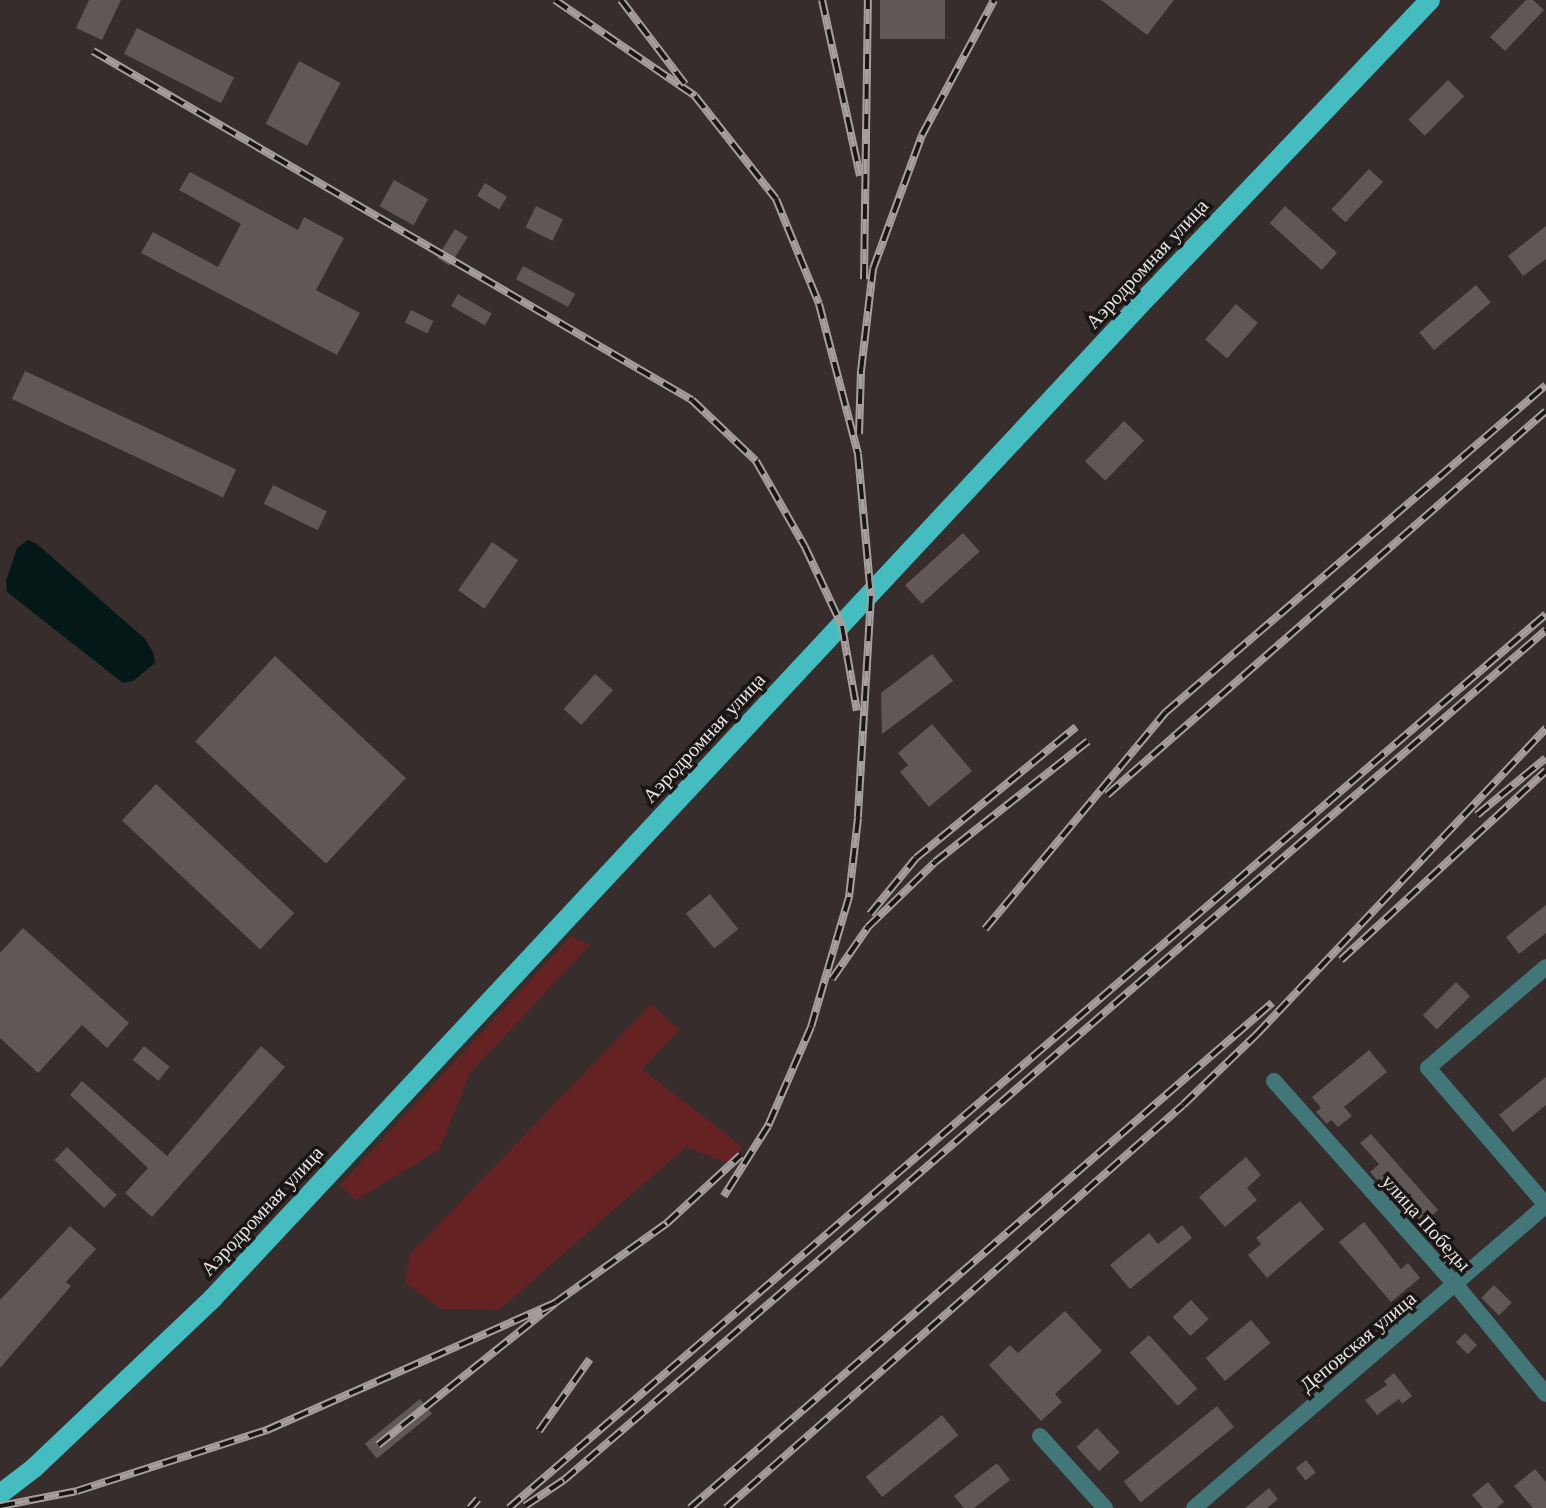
<!DOCTYPE html>
<html>
<head>
<meta charset="utf-8">
<style>
	body { margin:0 }
	#map { position:relative; width:1546px; height:1508px; overflow:hidden; background:#362d2c; font-family:"Libre Baskerville",serif }
	div>[style] { position:absolute }
	.green>* { inset:0; background:#642223 }
	.water>* { inset:0; background:#051818 }
	.building>* { inset:0; background:#615757; transform-origin:0 0 }
	.minor>* { height:16px; margin:-8px; padding:0 8px; transform-origin:8px; border-radius:8px; background:#427678 }
	.primary>* { height:20px; margin:-10px; padding:0 10px; transform-origin:10px; border-radius:10px; background:#44bcc0 }
	.rail>* { height:8px; margin-top:-4px; transform-origin:0; background:repeating-linear-gradient(90deg,#1a1616 0 15px,#a79f9e 0 30px); box-sizing:border-box; border-block:2px solid #a79f9e }
	span { translate:-50% -50%; white-space:nowrap; text-align:center; line-height:1.15; -webkit-text-stroke:7px #1a1616; paint-order:stroke }
	.street-label { font-size:20px; color:#e9e3e2 }
</style>
</head>
<body>
<div id="map">
	<div class="green">
		<i style="clip-path:polygon(571px 936px,590px 945px,470px 1073px,439px 1150px,356px 1200px,340px 1185px)"></i>
		<i style="clip-path:polygon(651px 1004px,680px 1030px,642px 1069px,743px 1147px,727px 1163px,686px 1147px,499px 1310px,441px 1309px,405px 1283px,410px 1254px)"></i>
	</div>
	<div class="water">
		<i style="clip-path:polygon(28px 540px,37px 544px,145px 639px,153px 652px,155px 663px,133px 681px,123px 683px,7px 592px,6px 581px,17px 548px)"></i>
	</div>
	<div class="building">
		<i style="clip-path:polygon(89px 0,121px 0,102px 40px,76px 28px)"></i>
		<i style="left:880px;top:0;width:65px;height:39px"></i>
		<i style="clip-path:polygon(1101px 0,1174px 0,1147px 35px)"></i>
		<i style="clip-path:polygon(1526px 0,1533px 0,1544px 10px,1505px 51px,1490px 37px)"></i>
		<i style="left:137px;top:28px;width:109px;height:29px;rotate:27deg"></i>
		<i style="left:299px;top:61px;width:47px;height:71px;rotate:28deg"></i>
		<i style="left:1448px;top:80px;width:23px;height:56px;rotate:45deg"></i>
		<i style="left:1369px;top:169px;width:19px;height:55px;rotate:43deg"></i>
		<i style="clip-path:polygon(190px 172px,298px 230px,304px 217px,344px 238px,316px 290px,360px 313px,337px 355px,141px 253px,153px 232px,218px 267px,241px 224px,179px 190px)"></i>
		<i style="left:394px;top:180px;width:39px;height:30px;rotate:29deg"></i>
		<i style="left:485px;top:183px;width:26px;height:15px;rotate:32deg"></i>
		<i style="left:536px;top:206px;width:30px;height:24px;rotate:26deg"></i>
		<i style="left:1285px;top:206px;width:70px;height:23px;rotate:42deg"></i>
		<i style="clip-path:polygon(1546px 226px,1546px 259px,1523px 276px,1508px 256px)"></i>
		<i style="left:455px;top:229px;width:15px;height:34px;rotate:32deg"></i>
		<i style="left:523px;top:266px;width:59px;height:15px;rotate:28deg"></i>
		<i style="left:1476px;top:285px;width:23px;height:74px;rotate:50deg"></i>
		<i style="left:458px;top:294px;width:39px;height:14px;rotate:30deg"></i>
		<i style="left:1236px;top:304px;width:29px;height:47px;rotate:41deg"></i>
		<i style="left:411px;top:310px;width:25px;height:14px;rotate:26deg"></i>
		<i style="left:25px;top:371px;width:233px;height:31px;rotate:25deg"></i>
		<i style="left:1124px;top:421px;width:28px;height:56px;rotate:44deg"></i>
		<i style="left:273px;top:485px;width:60px;height:21px;rotate:26deg"></i>
		<i style="left:963px;top:533px;width:25px;height:78px;rotate:48deg"></i>
		<i style="left:492px;top:542px;width:32px;height:59px;rotate:35deg"></i>
		<i style="clip-path:polygon(932px 654px,953px 681px,882px 734px,881px 693px)"></i>
		<i style="left:275px;top:656px;width:179px;height:117px;rotate:43deg"></i>
		<i style="left:595px;top:674px;width:24px;height:47px;rotate:42deg"></i>
		<i style="clip-path:polygon(932px 724px,972px 771px,929px 807px,900px 772px,908px 765px,898px 753px)"></i>
		<i style="left:156px;top:784px;width:189px;height:50px;rotate:43deg"></i>
		<i style="left:710px;top:894px;width:45px;height:31px;rotate:51deg"></i>
		<i style="clip-path:polygon(1546px 905px,1546px 933px,1519px 954px,1506px 937px)"></i>
		<i style="clip-path:polygon(23px 928px,129px 1023px,107px 1048px,82px 1025px,38px 1073px,0 1038px,0 953px)"></i>
		<i style="left:1456px;top:982px;width:20px;height:47px;rotate:45deg"></i>
		<i style="left:144px;top:1046px;width:33px;height:18px;rotate:39deg"></i>
		<i style="clip-path:polygon(261px 1046px,285px 1067px,152px 1217px,125px 1193px,148px 1168px,70px 1095px,82px 1081px,167px 1156px)"></i>
		<i style="clip-path:polygon(1369px 1050px,1387px 1072px,1344px 1107px,1352px 1116px,1338px 1127px,1331px 1120px,1327px 1124px,1316px 1112px,1321px 1108px,1312px 1097px)"></i>
		<i style="clip-path:polygon(1546px 1077px,1546px 1105px,1513px 1132px,1499px 1115px)"></i>
		<i style="clip-path:polygon(1371px 1134px,1438px 1210px,1419px 1227px,1370px 1172px,1379px 1164px,1360px 1143px)"></i>
		<i style="left:67px;top:1147px;width:69px;height:18px;rotate:44deg"></i>
		<i style="clip-path:polygon(1246px 1157px,1261px 1175px,1247px 1188px,1257px 1200px,1225px 1227px,1199px 1197px)"></i>
		<i style="clip-path:polygon(1300px 1201px,1324px 1229px,1267px 1278px,1248px 1255px,1261px 1244px,1256px 1238px)"></i>
		<i style="clip-path:polygon(1364px 1222px,1401px 1269px,1408px 1263px,1420px 1278px,1391px 1302px,1339px 1242px)"></i>
		<i style="clip-path:polygon(1182px 1225px,1192px 1238px,1130px 1289px,1110px 1265px,1149px 1233px,1158px 1244px)"></i>
		<i style="clip-path:polygon(70px 1226px,96px 1249px,66px 1282px,71px 1286px,0 1368px,0 1300px)"></i>
		<i style="left:1494px;top:1285px;width:25px;height:18px;rotate:45deg"></i>
		<i style="left:1191px;top:1300px;width:26px;height:25px;rotate:47deg"></i>
		<i style="clip-path:polygon(1065px 1311px,1102px 1351px,1055px 1394px,1062px 1402px,1041px 1421px,989px 1365px,1010px 1345px,1018px 1353px)"></i>
		<i style="left:1251px;top:1320px;width:30px;height:59px;rotate:50deg"></i>
		<i style="left:1465px;top:1333px;width:17px;height:13px;rotate:45deg"></i>
		<i style="left:1149px;top:1335px;width:72px;height:26px;rotate:48deg"></i>
		<i style="clip-path:polygon(1394px 1373px,1412px 1396px,1402px 1404px,1399px 1399px,1377px 1415px,1365px 1400px,1387px 1385px,1384px 1381px)"></i>
		<i style="left:420px;top:1399px;width:19px;height:71px;rotate:51deg"></i>
		<i style="left:1217px;top:1406px;width:27px;height:120px;rotate:51deg"></i>
		<i style="left:942px;top:1415px;width:26px;height:98px;rotate:51deg"></i>
		<i style="left:1097px;top:1428px;width:33px;height:28px;rotate:47deg"></i>
		<i style="left:1306px;top:1460px;width:16px;height:13px;rotate:52deg"></i>
		<i style="clip-path:polygon(997px 1463px,1010px 1480px,974px 1508px,964px 1508px,954px 1496px)"></i>
		<i style="clip-path:polygon(1535px 1469px,1546px 1482px,1546px 1508px,1533px 1508px,1514px 1486px)"></i>
		<i style="clip-path:polygon(1488px 1482px,1504px 1502px,1497px 1508px,1483px 1508px,1472px 1495px)"></i>
		<i style="clip-path:polygon(1269px 1488px,1278px 1499px,1267px 1508px,1245px 1508px)"></i>
	</div>
	<div class="minor">
		<i style="left:1274px;top:1081px;width:273px;rotate:48.3deg"></i>
		<i style="left:1456px;top:1285px;width:141px;rotate:50.5deg"></i>
		<i style="left:1040px;top:1436px;width:97px;rotate:47.9deg"></i>
		<i style="left:1194px;top:1508px;width:464px;rotate:-40.7deg"></i>
		<i style="left:1546px;top:1205px;width:181px;rotate:-130.7deg"></i>
		<i style="left:1428px;top:1068px;width:155px;rotate:-40.6deg"></i>
	</div>
	<div class="primary">
		<i style="left:0;top:1494px;width:43px;rotate:-37.4deg"></i>
		<i style="left:34px;top:1468px;width:247px;rotate:-43.5deg"></i>
		<i style="left:213px;top:1298px;width:1373px;rotate:-46.98deg"></i>
		<i style="left:1150px;top:294px;width:406px;rotate:-46.4deg"></i>
	</div>
	<div class="rail">
		<i style="left:555px;top:0;width:170px;rotate:34.4deg"></i>
		<i style="left:695px;top:96px;width:131px;rotate:51.8deg"></i>
		<i style="left:776px;top:199px;width:113px;rotate:67.7deg"></i>
		<i style="left:819px;top:304px;width:155px;rotate:75.4deg"></i>
		<i style="left:858px;top:454px;width:143px;rotate:84.8deg"></i>
		<i style="left:871px;top:596px;width:222px;rotate:93.4deg"></i>
		<i style="left:858px;top:818px;width:80px;rotate:96.5deg"></i>
		<i style="left:849px;top:897px;width:135px;rotate:106.3deg"></i>
		<i style="left:811px;top:1027px;width:108px;rotate:113.5deg"></i>
		<i style="left:768px;top:1126px;width:83px;rotate:122.2deg"></i>
		<i style="left:621px;top:0;width:106px;rotate:52.7deg"></i>
		<i style="left:822px;top:0;width:180px;rotate:77.8deg"></i>
		<i style="left:93px;top:51px;width:693px;rotate:30.23deg"></i>
		<i style="left:692px;top:400px;width:88px;rotate:43.6deg"></i>
		<i style="left:756px;top:461px;width:99px;rotate:60.3deg"></i>
		<i style="left:805px;top:547px;width:87px;rotate:64.9deg"></i>
		<i style="left:842px;top:626px;width:86px;rotate:80deg"></i>
		<i style="left:864px;top:279px;width:279px;rotate:-89.2deg"></i>
		<i style="left:859px;top:434px;width:63px;rotate:-88.2deg"></i>
		<i style="left:861px;top:371px;width:103px;rotate:-83.3deg"></i>
		<i style="left:873px;top:269px;width:143px;rotate:-69.9deg"></i>
		<i style="left:922px;top:135px;width:153px;rotate:-61.9deg"></i>
		<i style="left:1107px;top:795px;width:583px;rotate:-41.18deg"></i>
		<i style="left:1477px;top:815px;width:89px;rotate:-39.6deg"></i>
		<i style="left:870px;top:914px;width:72px;rotate:-50.6deg"></i>
		<i style="left:916px;top:858px;width:207px;rotate:-39.3deg"></i>
		<i style="left:985px;top:929px;width:283px;rotate:-50.2deg"></i>
		<i style="left:1166px;top:712px;width:501px;rotate:-40.71deg"></i>
		<i style="left:1341px;top:960px;width:279px;rotate:-42.7deg"></i>
		<i style="left:832px;top:979px;width:63px;rotate:-55.3deg"></i>
		<i style="left:868px;top:927px;width:93px;rotate:-44.1deg"></i>
		<i style="left:935px;top:862px;width:195px;rotate:-38.3deg"></i>
		<i style="left:539px;top:1431px;width:88px;rotate:-54.7deg"></i>
		<i style="left:378px;top:1445px;width:227px;rotate:-38.7deg"></i>
		<i style="left:555px;top:1303px;width:138px;rotate:-35.5deg"></i>
		<i style="left:667px;top:1223px;width:100px;rotate:-42.6deg"></i>
		<i style="left:0;top:1506px;width:78px;rotate:-11deg"></i>
		<i style="left:77px;top:1491px;width:200px;rotate:-17.8deg"></i>
		<i style="left:267px;top:1430px;width:315px;rotate:-23.8deg"></i>
		<i style="left:525px;top:1506px;width:47px;rotate:-33.7deg"></i>
		<i style="left:564px;top:1480px;width:157px;rotate:-40.6deg"></i>
		<i style="left:683px;top:1378px;width:1142px;rotate:-40.92deg"></i>
		<i style="left:470px;top:1508px;width:12px;rotate:-48deg"></i>
		<i style="left:509px;top:1508px;width:1369px;rotate:-40.76deg"></i>
		<i style="left:690px;top:1508px;width:771px;rotate:-40.95deg"></i>
		<i style="left:726px;top:1508px;width:609px;rotate:-41.41deg"></i>
		<i style="left:1183px;top:1105px;width:103px;rotate:-43.8deg"></i>
		<i style="left:1257px;top:1034px;width:421px;rotate:-46.6deg"></i>
	</div>
	<div class="street-label">
		<span style="left:1147px;top:264px;rotate:-47deg">Аэродромная улица</span>
		<span style="left:704px;top:738px;rotate:-47deg">Аэродромная улица</span>
		<span style="left:262px;top:1211px;rotate:-47deg">Аэродромная улица</span>
		<span style="left:1426px;top:1223px;rotate:48deg">улица Победы</span>
		<span style="left:1358px;top:1342px;rotate:-40deg">Деповская улица</span>
	</div>
</div>
</body>
</html>
